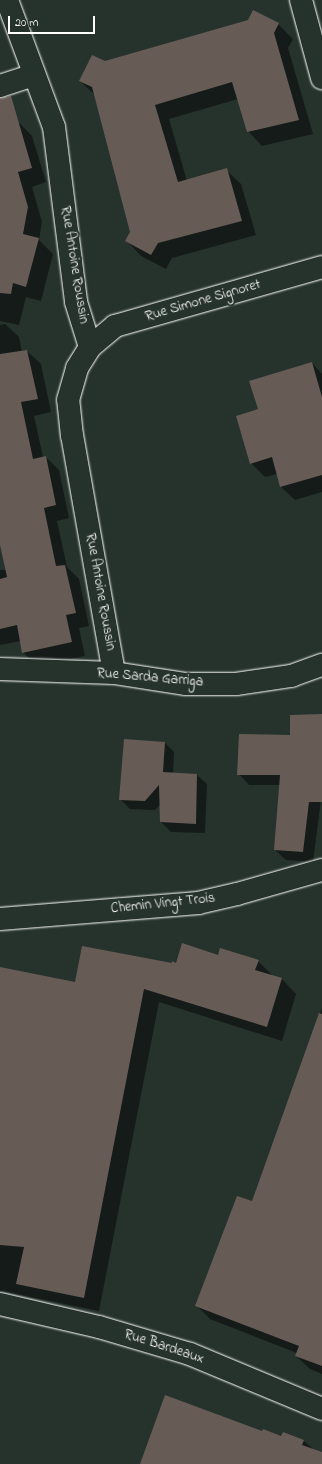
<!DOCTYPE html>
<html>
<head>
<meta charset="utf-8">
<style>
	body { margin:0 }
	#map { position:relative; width:322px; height:1464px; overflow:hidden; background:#26332d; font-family:"Indie Flower",sans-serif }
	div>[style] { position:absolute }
	.shadow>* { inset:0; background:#0007 }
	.building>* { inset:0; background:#675b56 }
	.roads { filter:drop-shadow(0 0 1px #fff) drop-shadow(0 0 1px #fff) }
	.minor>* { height:22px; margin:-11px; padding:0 11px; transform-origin:11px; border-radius:11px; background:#26332d }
	.secondary>* { height:22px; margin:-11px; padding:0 11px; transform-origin:11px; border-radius:11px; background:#26332d }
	span { translate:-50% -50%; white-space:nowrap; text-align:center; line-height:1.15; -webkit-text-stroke:4px #26332d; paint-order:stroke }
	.street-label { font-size:14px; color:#fff }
	.scale { position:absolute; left:8px; top:16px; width:87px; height:18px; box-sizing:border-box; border:2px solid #fff; border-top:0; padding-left:5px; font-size:12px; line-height:14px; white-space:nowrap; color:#fff; -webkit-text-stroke:3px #26332d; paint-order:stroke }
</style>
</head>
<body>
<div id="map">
	<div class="shadow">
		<i style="clip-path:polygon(278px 24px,293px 39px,288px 48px,313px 134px,262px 146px,248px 131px,238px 99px,169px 119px,187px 181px,226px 170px,241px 184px,256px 235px,172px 258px,166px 269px,141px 256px,127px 241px,131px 232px,95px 95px,80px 81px,105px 62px)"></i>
		<i style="clip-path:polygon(0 103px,32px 136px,46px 182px,32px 187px,42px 222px,39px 240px,53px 254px,41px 301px,26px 297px,19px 325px,0 321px)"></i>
		<i style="clip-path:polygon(5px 324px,19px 337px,22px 352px,27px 351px,41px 364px,51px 412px,34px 416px,43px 457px,46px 457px,59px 470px,69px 518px,57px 521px,67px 567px,79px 579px,89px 626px,79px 628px,85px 656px,37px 666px,23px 652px,21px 641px,0 645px,0 570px,6px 570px,0 540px,0 325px)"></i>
		<i style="clip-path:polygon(312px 363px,322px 374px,322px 492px,295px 500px,281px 487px,277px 474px,265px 477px,251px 463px,259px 410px)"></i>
		<i style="clip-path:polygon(322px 717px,322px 792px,313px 862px,286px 860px,275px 850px,280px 785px,249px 785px,239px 774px,291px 736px)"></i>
		<i style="clip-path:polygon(165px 743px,174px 752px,173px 774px,197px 775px,207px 784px,205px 833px,171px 832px,161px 822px,161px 804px,155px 810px,130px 809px,120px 799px)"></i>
		<i style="clip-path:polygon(219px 956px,258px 961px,273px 976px,282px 979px,296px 994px,282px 1041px,159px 1002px,99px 1311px,0 1291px,0 968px,76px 983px)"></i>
		<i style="clip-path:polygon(322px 1008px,322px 1374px,310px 1369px,296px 1356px,297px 1353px,210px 1319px,196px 1305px,252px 1202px)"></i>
		<i style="clip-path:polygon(263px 1432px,304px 1441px,322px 1457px,322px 1464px,141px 1464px)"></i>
	</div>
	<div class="building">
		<i style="clip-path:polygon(253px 10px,279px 23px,274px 33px,299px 120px,247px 132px,232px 82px,155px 105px,178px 182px,227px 168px,242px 221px,158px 243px,151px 255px,125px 241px,130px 232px,92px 87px,79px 81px,92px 55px,105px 61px,248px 20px)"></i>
		<i style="clip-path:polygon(11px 96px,32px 168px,18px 172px,28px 207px,23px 234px,39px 238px,26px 287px,13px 283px,11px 294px,0 293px,0 98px)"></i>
		<i style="clip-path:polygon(27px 350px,38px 399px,21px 402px,33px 459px,46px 456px,56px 505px,44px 508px,56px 566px,65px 565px,76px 613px,66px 615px,72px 642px,22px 653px,17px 625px,0 629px,0 579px,7px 577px,0 545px,0 354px)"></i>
		<i style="clip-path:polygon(312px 362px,322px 397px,322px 475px,280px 487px,272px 457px,250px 464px,236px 416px,258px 409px,249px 381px)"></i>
		<i style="clip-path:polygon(322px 714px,322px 802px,309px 802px,303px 852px,274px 850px,280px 775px,237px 775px,239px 734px,290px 735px,290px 715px)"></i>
		<i style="clip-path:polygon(124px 739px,165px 742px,163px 772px,197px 774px,196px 824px,160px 822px,159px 785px,145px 801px,119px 800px)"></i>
		<i style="clip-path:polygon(182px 943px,218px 955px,220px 948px,259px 960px,255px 970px,282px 978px,267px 1027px,144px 989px,84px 1298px,16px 1284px,24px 1247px,0 1245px,0 967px,75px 982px,82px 946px,172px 963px,172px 961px,176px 963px)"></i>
		<i style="clip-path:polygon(319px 1013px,322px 1014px,322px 1366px,295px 1356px,299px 1346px,195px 1306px,237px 1196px,252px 1201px)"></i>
		<i style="clip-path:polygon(165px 1395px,262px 1431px,263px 1429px,281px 1436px,283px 1432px,304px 1440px,302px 1445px,322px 1452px,322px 1464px,140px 1464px)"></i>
	</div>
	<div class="roads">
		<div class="minor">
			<i style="left:7px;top:0;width:135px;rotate:69.7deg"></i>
			<i style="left:54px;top:127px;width:176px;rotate:82.8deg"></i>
			<i style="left:76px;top:302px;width:47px;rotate:72.7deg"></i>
			<i style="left:301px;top:0;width:81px;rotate:74.9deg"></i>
			<i style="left:0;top:86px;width:36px;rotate:-18deg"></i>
			<i style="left:0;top:669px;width:114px;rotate:2deg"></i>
			<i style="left:114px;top:673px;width:73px;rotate:8.7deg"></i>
			<i style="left:186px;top:684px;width:50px"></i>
			<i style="left:236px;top:684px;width:56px;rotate:-8.3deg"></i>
			<i style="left:291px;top:676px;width:33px;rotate:-20deg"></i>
			<i style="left:114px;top:673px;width:241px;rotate:-100deg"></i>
			<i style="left:72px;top:436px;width:36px;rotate:-96deg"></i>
			<i style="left:68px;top:400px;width:33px;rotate:-74deg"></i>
			<i style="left:77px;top:368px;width:25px;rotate:-58deg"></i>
			<i style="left:90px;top:347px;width:33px;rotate:-40deg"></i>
			<i style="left:115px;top:326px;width:215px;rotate:-15.9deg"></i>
			<i style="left:0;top:1304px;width:102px;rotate:13.1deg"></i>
			<i style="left:99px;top:1327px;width:95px;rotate:16.5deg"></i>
			<i style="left:190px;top:1354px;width:143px;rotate:22.6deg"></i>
		</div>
		<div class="secondary">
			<i style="left:0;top:919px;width:199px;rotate:-4.6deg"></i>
			<i style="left:198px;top:903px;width:40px;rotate:-13deg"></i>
			<i style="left:237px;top:894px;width:88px;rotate:-15.8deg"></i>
		</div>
	</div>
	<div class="street-label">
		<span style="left:74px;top:265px;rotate:81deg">Rue Antoine Roussin</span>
		<span style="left:203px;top:301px;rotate:-16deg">Rue Simone Signoret</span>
		<span style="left:100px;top:592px;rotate:80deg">Rue Antoine Roussin</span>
		<span style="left:150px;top:678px;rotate:5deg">Rue Sarda Garriga</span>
		<span style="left:163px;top:904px;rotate:-6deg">Chemin Vingt Trois</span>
		<span style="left:164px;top:1347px;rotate:18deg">Rue Bardeaux</span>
	</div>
	<div class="scale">20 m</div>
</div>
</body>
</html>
